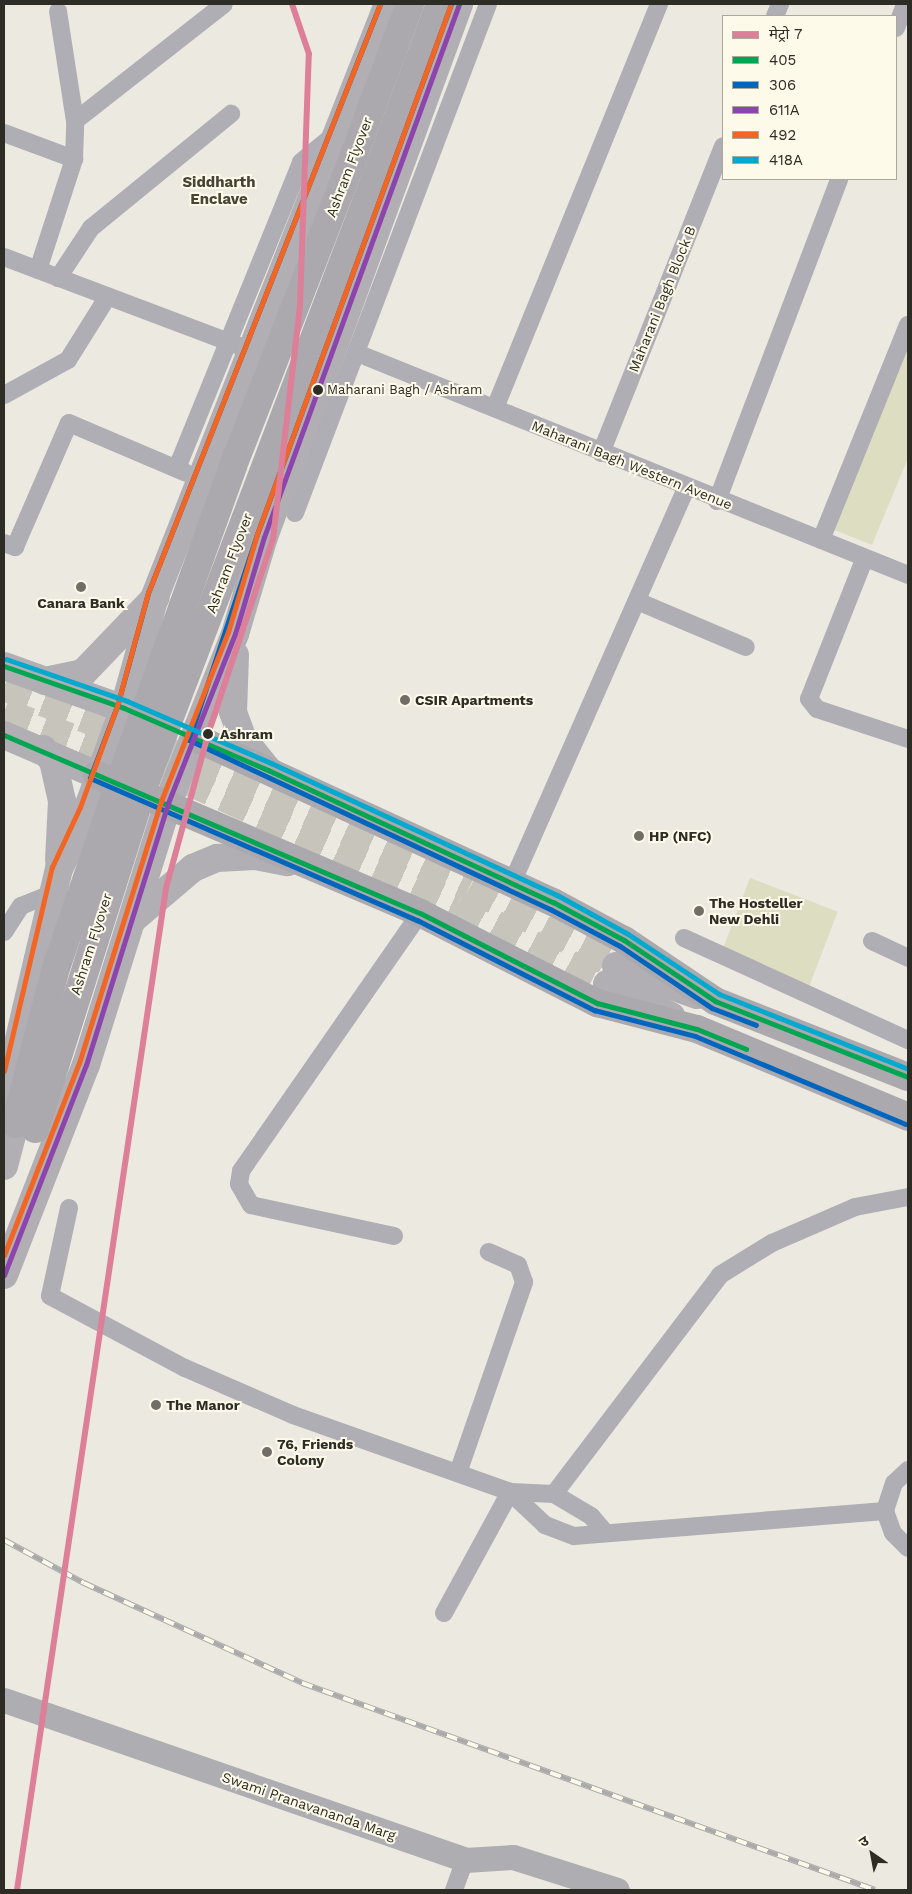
<!DOCTYPE html>
<html>
<head>
<meta charset="utf-8">
<style>
	body { margin:0 }
	#map { position:relative; width:912px; height:1894px; overflow:hidden; background:#eceae0; font-family:"Work Sans","Noto Sans Devanagari",sans-serif }
	div>[style] { position:absolute }
	.green>* { inset:0; background:#ddddc2; transform-origin:0 0 }
	.primary-tunnel>* { height:28px; margin-top:-14px; transform-origin:0; background:repeating-linear-gradient(90deg,#c6c4bb 0 28px,transparent 0 42px) }
	.street>* { height:18px; margin:-9px; padding:0 9px; transform-origin:9px; border-radius:9px; background:#afaeb4 }
	.secondary>* { height:25px; margin:-12.5px; padding:0 12.5px; transform-origin:12.5px; border-radius:12.5px; background:#aeadb1 }
	.primary>* { height:28px; margin:-14px; padding:0 14px; transform-origin:14px; border-radius:14px; background:#b1afb3 }
	.highway>* { height:28px; margin:-14px; padding:0 14px; transform-origin:14px; border-radius:14px; background:#aca9ae }
	.rail>* { height:5.5px; margin-top:-2.75px; transform-origin:0; background:repeating-linear-gradient(90deg,#fefae9 0 11px,#abaaaa 0 22px); box-sizing:border-box; border-block:1px solid #abaaaa }
	.highway-bridge>* { height:28px; margin:-14px; padding:0 14px; transform-origin:14px; border-radius:14px; background:#aca9ae }
	.bus-1>* { height:5px; margin:-2.5px; padding:0 2.5px; transform-origin:2.5px; border-radius:2.5px; background:#00a651 }
	.bus-2>* { height:5px; margin:-2.5px; padding:0 2.5px; transform-origin:2.5px; border-radius:2.5px; background:#0065bd }
	.bus-3>* { height:5px; margin:-2.5px; padding:0 2.5px; transform-origin:2.5px; border-radius:2.5px; background:#8e44ad }
	.bus-4>* { height:5px; margin:-2.5px; padding:0 2.5px; transform-origin:2.5px; border-radius:2.5px; background:#f26522 }
	.bus-5>* { height:5px; margin:-2.5px; padding:0 2.5px; transform-origin:2.5px; border-radius:2.5px; background:#00a9ce }
	.metro-1>* { height:6px; margin:-3px; padding:0 3px; transform-origin:3px; border-radius:3px; background:#dd7f98 }
	.dots>* { width:14px; height:14px; translate:-50% -50%; box-sizing:border-box; border:2px solid #fefae9; border-radius:50% }
	span { translate:-50% -50%; white-space:nowrap; text-align:center; line-height:1.15; -webkit-text-stroke:4px #fefae9; paint-order:stroke }
	.bus-label { font-size:13px; color:#2d2c25 }
	.left { translate:0 -50%; text-align:left }
	.street-label { font-size:14px; color:#2d2c25 }
	.poi-label { font-size:14px; color:#2d2c25; font-weight:700 }
	.stop-label { font-size:14px; color:#2d2c25; font-weight:700 }
	.neighbourhood-label { font-size:15px; color:#484537; font-weight:700 }
	.frame { position:absolute; inset:0; border:5px solid #2d2c25; pointer-events:none }
	.legend { position:absolute; left:722px; top:15px; width:175px; height:165px; box-sizing:border-box; background:#fefae9; border:1px solid #aaa89b; margin:0; padding:6px 9px; list-style:none; font-size:15px; color:#2d2c25 }
	.legend li { display:flex; align-items:center; gap:10px; height:25px }
	.legend b { width:25px; border:1px solid #aaa89b }
	.north { position:absolute; left:847px; top:1829px; width:50px; height:50px; -webkit-text-stroke:4px #fefae9; paint-order:stroke; rotate:327deg; font-size:14px; font-weight:700; line-height:20px; text-align:center; color:#2d2c25 }
	.north::after { content:''; display:block; margin:auto; width:18px; height:22px; background:#2d2c25; clip-path:polygon(50% 0,100% 100%,50% 72%,0 100%) }
</style>
</head>
<body>
<div id="map">
	<div class="green">
		<i style="clip-path:polygon(908px 344px,908px 458px,872px 545px,832px 529px)"></i>
		<i style="left:750px;top:878px;width:94px;height:82px;rotate:21deg"></i>
	</div>
	<div class="primary-tunnel">
		<i style="left:4px;top:687px;width:203px;rotate:21.4deg"></i>
		<i style="left:193px;top:761px;width:304px;rotate:24.5deg"></i>
		<i style="left:470px;top:887px;width:166px;rotate:28.4deg"></i>
		<i style="left:4px;top:712px;width:193px;rotate:20.6deg"></i>
		<i style="left:185px;top:780px;width:300px;rotate:24.4deg"></i>
		<i style="left:458px;top:904px;width:169px;rotate:28.2deg"></i>
	</div>
	<div class="street">
		<i style="left:775px;top:16px;width:13px;rotate:-67deg"></i>
		<i style="left:896px;top:28px;width:26px;rotate:-69deg"></i>
		<i style="left:75px;top:121px;width:189px;rotate:-38.1deg"></i>
		<i style="left:4px;top:133px;width:75px;rotate:20.4deg"></i>
		<i style="left:4px;top:257px;width:252px;rotate:20.7deg"></i>
		<i style="left:38px;top:270px;width:117px;rotate:-72deg"></i>
		<i style="left:74px;top:159px;width:38px;rotate:-88deg"></i>
		<i style="left:75px;top:121px;width:111px;rotate:-98.8deg"></i>
		<i style="left:58px;top:278px;width:60px;rotate:-56.6deg"></i>
		<i style="left:91px;top:228px;width:181px;rotate:-39.2deg"></i>
		<i style="left:357px;top:353px;width:594px;rotate:21.94deg"></i>
		<i style="left:4px;top:395px;width:73px;rotate:-28.7deg"></i>
		<i style="left:68px;top:360px;width:75px;rotate:-58deg"></i>
		<i style="left:495px;top:408px;width:436px;rotate:-67.9deg"></i>
		<i style="left:601px;top:453px;width:330px;rotate:-68.3deg"></i>
		<i style="left:177px;top:468px;width:330px;rotate:-67.9deg"></i>
		<i style="left:301px;top:162px;width:43px;rotate:-39.3deg"></i>
		<i style="left:717px;top:501px;width:344px;rotate:-69.2deg"></i>
		<i style="left:295px;top:513px;width:544px;rotate:-69.23deg"></i>
		<i style="left:821px;top:540px;width:232px;rotate:-68deg"></i>
		<i style="left:4px;top:543px;width:12px;rotate:20deg"></i>
		<i style="left:15px;top:547px;width:135px;rotate:-66.5deg"></i>
		<i style="left:69px;top:423px;width:127px;rotate:23.1deg"></i>
		<i style="left:864px;top:560px;width:149px;rotate:111.6deg"></i>
		<i style="left:809px;top:699px;width:13px;rotate:51deg"></i>
		<i style="left:817px;top:709px;width:96px;rotate:18.2deg"></i>
		<i style="left:637px;top:601px;width:118px;rotate:22.9deg"></i>
		<i style="left:512px;top:883px;width:432px;rotate:-66.2deg"></i>
		<i style="left:4px;top:932px;width:31px;rotate:-57deg"></i>
		<i style="left:21px;top:906px;width:32px;rotate:-22deg"></i>
		<i style="left:684px;top:938px;width:246px;rotate:24.5deg"></i>
		<i style="left:872px;top:941px;width:40px;rotate:25deg"></i>
		<i style="left:69px;top:1208px;width:90px;rotate:102.2deg"></i>
		<i style="left:50px;top:1296px;width:153px;rotate:28.1deg"></i>
		<i style="left:185px;top:1368px;width:118px;rotate:23.5deg"></i>
		<i style="left:293px;top:1415px;width:230px;rotate:19.5deg"></i>
		<i style="left:510px;top:1492px;width:44px;rotate:2.6deg"></i>
		<i style="left:554px;top:1494px;width:43px;rotate:30.7deg"></i>
		<i style="left:591px;top:1516px;width:20px;rotate:49deg"></i>
		<i style="left:394px;top:1236px;width:146px;rotate:-167.8deg"></i>
		<i style="left:251px;top:1205px;width:24px;rotate:-120deg"></i>
		<i style="left:239px;top:1184px;width:13px;rotate:-81deg"></i>
		<i style="left:241px;top:1171px;width:314px;rotate:-55.2deg"></i>
		<i style="left:459px;top:1470px;width:199px;rotate:-70.9deg"></i>
		<i style="left:524px;top:1282px;width:18px;rotate:-109deg"></i>
		<i style="left:518px;top:1265px;width:32px;rotate:-156deg"></i>
		<i style="left:908px;top:1470px;width:19px;rotate:137deg"></i>
		<i style="left:894px;top:1483px;width:29px;rotate:108deg"></i>
		<i style="left:885px;top:1511px;width:23px;rotate:70deg"></i>
		<i style="left:893px;top:1533px;width:21px;rotate:45deg"></i>
		<i style="left:510px;top:1492px;width:48px;rotate:43.3deg"></i>
		<i style="left:545px;top:1525px;width:31px;rotate:21deg"></i>
		<i style="left:574px;top:1536px;width:312px;rotate:-4.6deg"></i>
		<i style="left:554px;top:1494px;width:275px;rotate:-52.8deg"></i>
		<i style="left:720px;top:1275px;width:61px;rotate:-31.6deg"></i>
		<i style="left:772px;top:1243px;width:90px;rotate:-23.4deg"></i>
		<i style="left:855px;top:1207px;width:54px;rotate:-10.7deg"></i>
		<i style="left:444px;top:1613px;width:138px;rotate:-61.4deg"></i>
		<i style="left:454px;top:1890px;width:32px;rotate:-70deg"></i>
	</div>
	<div class="secondary">
		<i style="left:4px;top:1700px;width:488px;rotate:19.1deg"></i>
		<i style="left:465px;top:1860px;width:48px;rotate:-3.6deg"></i>
		<i style="left:513px;top:1857px;width:109px;rotate:17.6deg"></i>
	</div>
	<div class="primary">
		<i style="left:235px;top:655px;width:57px;rotate:92deg"></i>
		<i style="left:233px;top:712px;width:29px;rotate:70deg"></i>
		<i style="left:243px;top:739px;width:40px;rotate:51deg"></i>
		<i style="left:4px;top:666px;width:145px;rotate:19.7deg"></i>
		<i style="left:45px;top:681px;width:39px;rotate:-12deg"></i>
		<i style="left:83px;top:673px;width:105px;rotate:-46.2deg"></i>
		<i style="left:4px;top:735px;width:101px;rotate:23.3deg"></i>
		<i style="left:43px;top:749px;width:16px;rotate:50deg"></i>
		<i style="left:53px;top:761px;width:41px;rotate:77.3deg"></i>
		<i style="left:62px;top:801px;width:59px;rotate:92.9deg"></i>
		<i style="left:133px;top:919px;width:79px;rotate:-40.4deg"></i>
		<i style="left:193px;top:868px;width:26px;rotate:-23deg"></i>
		<i style="left:217px;top:858px;width:38px;rotate:-3deg"></i>
		<i style="left:255px;top:856px;width:33px;rotate:11deg"></i>
		<i style="left:616px;top:966px;width:86px;rotate:19.7deg"></i>
		<i style="left:607px;top:984px;width:72px;rotate:26.6deg"></i>
		<i style="left:4px;top:1103px;width:240px;rotate:-76.8deg"></i>
		<i style="left:59px;top:869px;width:65px;rotate:-64.6deg"></i>
		<i style="left:87px;top:810px;width:109px;rotate:-70.1deg"></i>
		<i style="left:124px;top:708px;width:116px;rotate:-74.5deg"></i>
		<i style="left:155px;top:596px;width:636px;rotate:-68.52deg"></i>
		<i style="left:4px;top:1166px;width:43px;rotate:-75.3deg"></i>
		<i style="left:4px;top:1275px;width:225px;rotate:-68.7deg"></i>
		<i style="left:86px;top:1065px;width:275px;rotate:-72.6deg"></i>
		<i style="left:168px;top:803px;width:182px;rotate:-68.4deg"></i>
		<i style="left:235px;top:634px;width:101px;rotate:-73.4deg"></i>
		<i style="left:264px;top:537px;width:568px;rotate:-69.9deg"></i>
	</div>
	<div class="highway">
		<i style="left:351px;top:163px;width:170px;rotate:-69.6deg"></i>
		<i style="left:380px;top:165px;width:172px;rotate:-69.6deg"></i>
		<i style="left:196px;top:738px;width:393px;rotate:24.7deg"></i>
		<i style="left:553px;top:902px;width:81px;rotate:28.2deg"></i>
		<i style="left:624px;top:940px;width:110px;rotate:33.8deg"></i>
		<i style="left:715px;top:1001px;width:207px;rotate:21.5deg"></i>
		<i style="left:97px;top:775px;width:351px;rotate:23.1deg"></i>
		<i style="left:420px;top:913px;width:199px;rotate:27deg"></i>
		<i style="left:597px;top:1003px;width:103px;rotate:14.6deg"></i>
		<i style="left:697px;top:1029px;width:229px;rotate:22.6deg"></i>
	</div>
	<div class="rail">
		<i style="left:4px;top:1540px;width:91px;rotate:28.3deg"></i>
		<i style="left:84px;top:1583px;width:240px;rotate:24.6deg"></i>
		<i style="left:302px;top:1683px;width:609px;rotate:19.86deg"></i>
	</div>
	<div class="highway-bridge">
		<i style="left:15px;top:1124px;width:161px;rotate:-75.3deg"></i>
		<i style="left:56px;top:968px;width:207px;rotate:-71.1deg"></i>
		<i style="left:123px;top:772px;width:325px;rotate:-70.2deg"></i>
		<i style="left:233px;top:466px;width:325px;rotate:-68.7deg"></i>
		<i style="left:35px;top:1129px;width:366px;rotate:-72.4deg"></i>
		<i style="left:146px;top:780px;width:658px;rotate:-69.17deg"></i>
	</div>
	<div class="bus-1">
		<i style="left:4px;top:666px;width:127px;rotate:19.3deg"></i>
		<i style="left:124px;top:708px;width:157px;rotate:23.3deg"></i>
		<i style="left:268px;top:770px;width:314px;rotate:24.9deg"></i>
		<i style="left:553px;top:902px;width:81px;rotate:28.2deg"></i>
		<i style="left:624px;top:940px;width:110px;rotate:33.8deg"></i>
		<i style="left:715px;top:1001px;width:207px;rotate:21.5deg"></i>
		<i style="left:4px;top:735px;width:452px;rotate:23.2deg"></i>
		<i style="left:420px;top:913px;width:199px;rotate:27deg"></i>
		<i style="left:597px;top:1003px;width:103px;rotate:14.6deg"></i>
		<i style="left:697px;top:1029px;width:53px;rotate:22.2deg"></i>
	</div>
	<div class="bus-2">
		<i style="left:380px;top:4px;width:633px;rotate:111.5deg"></i>
		<i style="left:148px;top:593px;width:117px;rotate:105.3deg"></i>
		<i style="left:117px;top:706px;width:77px;rotate:110.6deg"></i>
		<i style="left:90px;top:778px;width:357px;rotate:23.5deg"></i>
		<i style="left:417px;top:920px;width:199px;rotate:27deg"></i>
		<i style="left:594px;top:1010px;width:104px;rotate:14.4deg"></i>
		<i style="left:695px;top:1036px;width:228px;rotate:22.7deg"></i>
		<i style="left:451px;top:4px;width:564px;rotate:110.1deg"></i>
		<i style="left:257px;top:534px;width:217px;rotate:108.3deg"></i>
		<i style="left:189px;top:740px;width:399px;rotate:25.1deg"></i>
		<i style="left:550px;top:909px;width:79px;rotate:27.9deg"></i>
		<i style="left:620px;top:946px;width:111px;rotate:34deg"></i>
		<i style="left:712px;top:1008px;width:47px;rotate:21.1deg"></i>
	</div>
	<div class="bus-3">
		<i style="left:4px;top:1275px;width:225px;rotate:-68.7deg"></i>
		<i style="left:86px;top:1065px;width:275px;rotate:-72.6deg"></i>
		<i style="left:168px;top:803px;width:182px;rotate:-68.4deg"></i>
		<i style="left:235px;top:634px;width:101px;rotate:-73.4deg"></i>
		<i style="left:264px;top:537px;width:568px;rotate:-69.9deg"></i>
	</div>
	<div class="bus-4">
		<i style="left:4px;top:1071px;width:210px;rotate:-76.8deg"></i>
		<i style="left:52px;top:867px;width:66px;rotate:-65deg"></i>
		<i style="left:80px;top:807px;width:108px;rotate:-69.9deg"></i>
		<i style="left:117px;top:706px;width:117px;rotate:-74.7deg"></i>
		<i style="left:148px;top:593px;width:633px;rotate:-68.5deg"></i>
		<i style="left:4px;top:1255px;width:206px;rotate:-68.7deg"></i>
		<i style="left:79px;top:1063px;width:275px;rotate:-72.6deg"></i>
		<i style="left:161px;top:801px;width:182px;rotate:-68.4deg"></i>
		<i style="left:228px;top:632px;width:102px;rotate:-73.5deg"></i>
		<i style="left:257px;top:534px;width:564px;rotate:-69.9deg"></i>
	</div>
	<div class="bus-5">
		<i style="left:6px;top:659px;width:128px;rotate:19.1deg"></i>
		<i style="left:127px;top:701px;width:157px;rotate:23.3deg"></i>
		<i style="left:271px;top:763px;width:315px;rotate:24.8deg"></i>
		<i style="left:557px;top:895px;width:81px;rotate:28.8deg"></i>
		<i style="left:628px;top:934px;width:109px;rotate:33.4deg"></i>
		<i style="left:719px;top:994px;width:203px;rotate:21.6deg"></i>
	</div>
	<div class="metro-1">
		<i style="left:17px;top:1890px;width:1013px;rotate:-81.54deg"></i>
		<i style="left:166px;top:888px;width:163px;rotate:-74.7deg"></i>
		<i style="left:209px;top:731px;width:202px;rotate:-71.6deg"></i>
		<i style="left:273px;top:539px;width:235px;rotate:-83.4deg"></i>
		<i style="left:300px;top:306px;width:252px;rotate:-88deg"></i>
		<i style="left:309px;top:54px;width:53px;rotate:-108.8deg"></i>
	</div>
	<div class="dots">
		<i style="left:318px;top:390px;background:#2d2c25"></i>
		<i style="left:81px;top:587px;background:#706e66"></i>
		<i style="left:405px;top:700px;background:#706e66"></i>
		<i style="left:208px;top:734px;background:#2d2c25"></i>
		<i style="left:639px;top:836px;background:#706e66"></i>
		<i style="left:699px;top:911px;background:#706e66"></i>
		<i style="left:156px;top:1405px;background:#706e66"></i>
		<i style="left:267px;top:1452px;background:#706e66"></i>
	</div>
	<div class="bus-label">
		<span class="left" style="left:327px;top:390px">Maharani Bagh / Ashram</span>
	</div>
	<div class="street-label">
		<span style="left:349px;top:167px;rotate:-69deg">Ashram Flyover</span>
		<span style="left:662px;top:299px;rotate:-68deg">Maharani Bagh Block B</span>
		<span style="left:632px;top:465px;rotate:22deg">Maharani Bagh Western Avenue</span>
		<span style="left:229px;top:563px;rotate:-69deg">Ashram Flyover</span>
		<span style="left:91px;top:944px;rotate:-72deg">Ashram Flyover</span>
		<span style="left:309px;top:1806px;rotate:19deg">Swami Pranavananda Marg</span>
	</div>
	<div class="poi-label">
		<span style="left:81px;top:603px">Canara Bank</span>
		<span class="left" style="left:415px;top:700px">CSIR Apartments</span>
		<span class="left" style="left:649px;top:836px">HP (NFC)</span>
		<span class="left" style="left:709px;top:911px">The Hosteller<br>New Dehli</span>
		<span class="left" style="left:166px;top:1405px">The Manor</span>
		<span class="left" style="left:277px;top:1452px">76, Friends<br>Colony</span>
	</div>
	<div class="stop-label">
		<span class="left" style="left:220px;top:734px">Ashram</span>
	</div>
	<div class="neighbourhood-label">
		<span style="left:219px;top:191px">Siddharth<br>Enclave</span>
	</div>
	<div class="frame"></div>
	<ul class="legend">
	<li><b style="height:6px;background:#dd7f98"></b>मेट्रो 7</li>
	<li><b style="height:6px;background:#00a651"></b>405</li>
	<li><b style="height:6px;background:#0065bd"></b>306</li>
	<li><b style="height:6px;background:#8e44ad"></b>611A</li>
	<li><b style="height:6px;background:#f26522"></b>492</li>
	<li><b style="height:6px;background:#00a9ce"></b>418A</li>
	</ul>
	<div class="north">उ</div>
</div>
</body>
</html>
